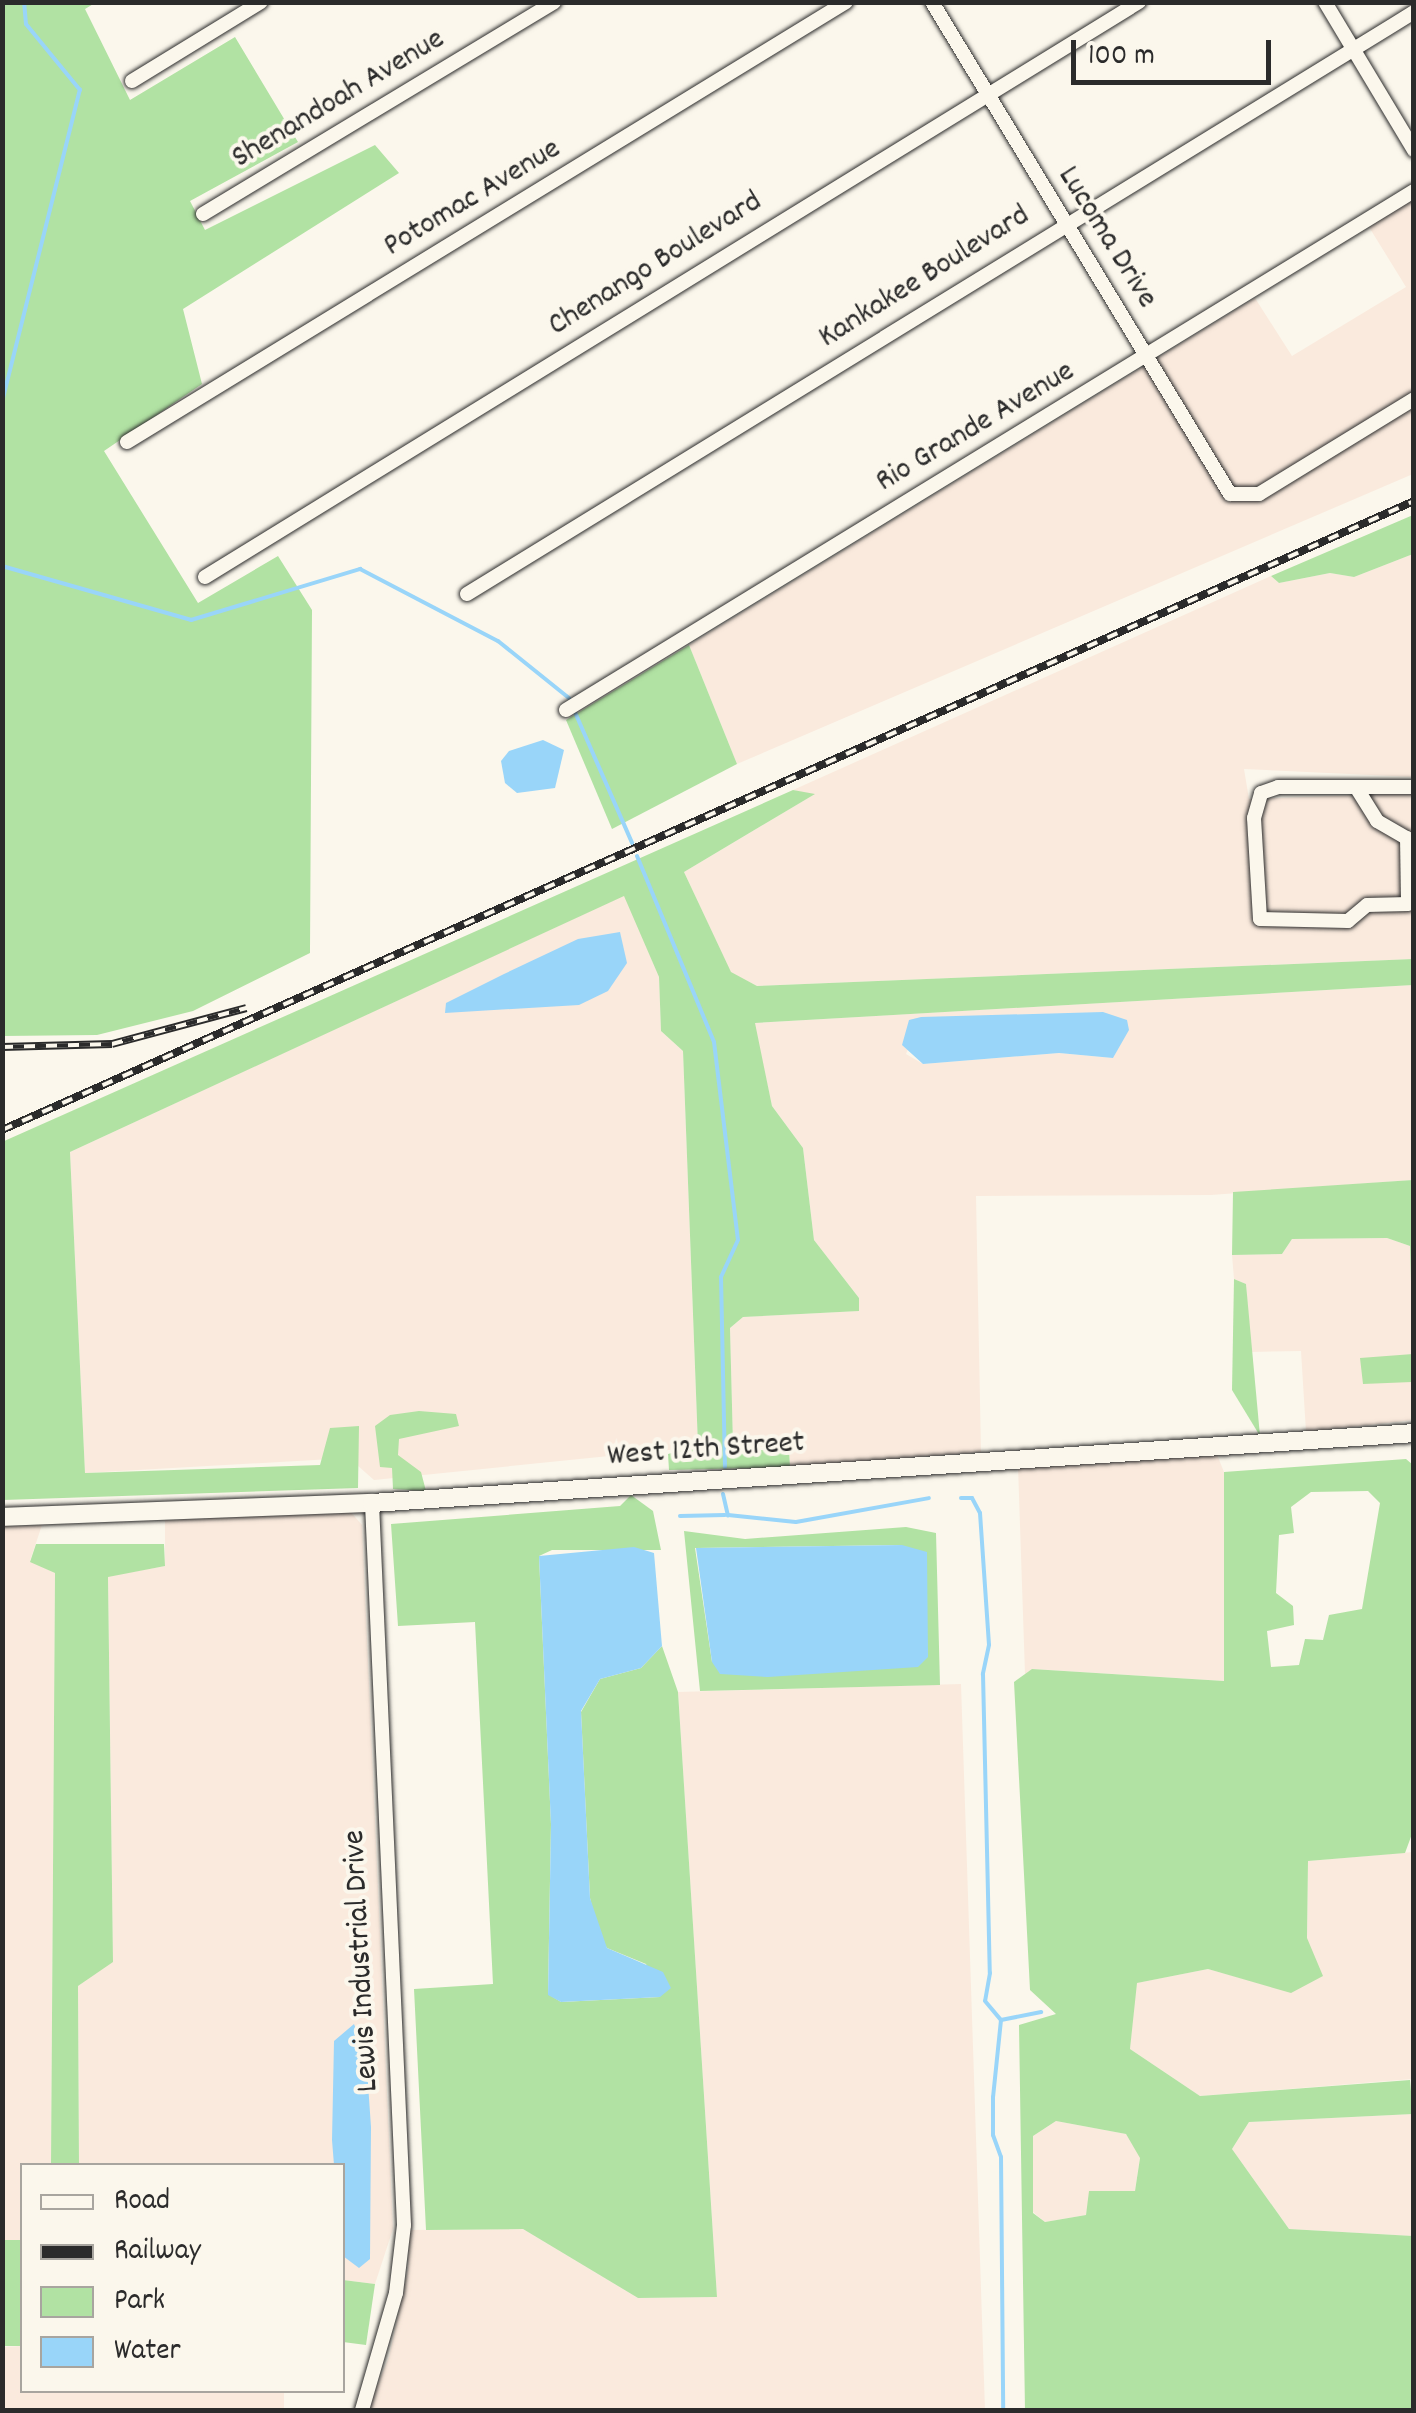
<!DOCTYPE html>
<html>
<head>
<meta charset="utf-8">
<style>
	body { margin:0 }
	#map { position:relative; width:1416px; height:2413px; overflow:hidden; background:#fbf7ec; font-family:Dekko,sans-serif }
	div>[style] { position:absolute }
	.built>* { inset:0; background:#faeadd }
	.green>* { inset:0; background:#b1e2a3; transform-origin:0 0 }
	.water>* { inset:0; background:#99d5f9 }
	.stream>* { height:4px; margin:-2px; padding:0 2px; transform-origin:2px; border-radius:2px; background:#99d5f9 }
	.roads { filter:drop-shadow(0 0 2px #2b2b2b) drop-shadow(0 0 2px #2b2b2b) }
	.minor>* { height:14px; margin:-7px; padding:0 7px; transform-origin:7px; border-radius:7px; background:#fbf7ec }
	.tertiary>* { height:18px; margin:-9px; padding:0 9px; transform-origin:9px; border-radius:9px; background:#fbf7ec }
	.rail>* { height:8px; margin-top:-4px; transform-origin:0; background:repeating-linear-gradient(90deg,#fbf7ec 0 11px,#2b2b2b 0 22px); box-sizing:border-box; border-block:2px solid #2b2b2b }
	span { translate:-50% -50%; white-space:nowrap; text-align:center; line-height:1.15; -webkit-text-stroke:8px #fbf7ec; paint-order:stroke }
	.street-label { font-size:32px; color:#2b2b2b }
	.frame { position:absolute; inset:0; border:5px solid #2b2b2b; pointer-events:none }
	.legend { position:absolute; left:20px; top:2163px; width:325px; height:230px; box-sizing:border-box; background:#fbf7ec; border:2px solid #a8a59f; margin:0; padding:12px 18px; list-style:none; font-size:30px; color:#2b2b2b }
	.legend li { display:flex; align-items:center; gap:20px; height:50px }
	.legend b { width:50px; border:2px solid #a8a59f }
	.scale { position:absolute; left:1071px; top:40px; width:200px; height:45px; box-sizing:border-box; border:5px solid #2b2b2b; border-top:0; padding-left:12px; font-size:30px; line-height:35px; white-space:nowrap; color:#2b2b2b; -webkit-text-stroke:8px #fbf7ec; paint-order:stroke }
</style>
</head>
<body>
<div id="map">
	<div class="built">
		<i style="clip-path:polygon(1413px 199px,1413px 474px,737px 764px,689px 645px,1255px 298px,1292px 356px,1406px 287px,1369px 227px)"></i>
		<i style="clip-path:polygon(1413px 554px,1413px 777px,1244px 769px,1249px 799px,1413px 793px,1413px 959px,757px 986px,731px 973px,684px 872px,813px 795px,793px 790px,1271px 576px,1279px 583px,1330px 573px,1354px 577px)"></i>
		<i style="clip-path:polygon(625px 895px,659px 977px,661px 1031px,683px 1051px,698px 1447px,374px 1480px,349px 1458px,85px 1473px,70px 1152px)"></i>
		<i style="clip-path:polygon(evenodd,1413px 985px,1413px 1180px,1211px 1195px,976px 1196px,981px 1452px,790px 1467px,789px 1450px,733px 1444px,730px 1328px,743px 1317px,858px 1311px,859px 1298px,814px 1240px,803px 1148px,772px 1106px,754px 1023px,1413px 985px,921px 1017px,1000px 1017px,1128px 1030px,1113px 1058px,1059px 1053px,923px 1064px,906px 1054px,921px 1017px)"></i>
		<i style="clip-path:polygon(1387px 1238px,1410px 1246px,1413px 1355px,1360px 1359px,1413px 1382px,1413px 1420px,1306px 1432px,1301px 1351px,1251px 1352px,1246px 1284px,1234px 1279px,1232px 1255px,1282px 1254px,1292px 1239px)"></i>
		<i style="clip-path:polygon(1216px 1452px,1224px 1472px,1225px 1681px,1033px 1669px,1025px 1674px,1018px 1466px)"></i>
		<i style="clip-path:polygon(350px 1511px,362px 1525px,393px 2229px,375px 2284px,343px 2280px,342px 2166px,79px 2165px,78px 1986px,113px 1961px,108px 1576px,165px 1566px,165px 1520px)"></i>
		<i style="clip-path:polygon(42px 1525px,30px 1561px,55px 1573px,51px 2165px,22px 2166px,22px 2240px,3px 2252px,2px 1526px)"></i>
		<i style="clip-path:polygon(961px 1684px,985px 2410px,367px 2410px,389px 2357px,408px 2269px,409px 2230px,523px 2229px,638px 2298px,717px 2297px,678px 1692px)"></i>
		<i style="clip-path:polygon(1413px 1852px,1413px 2079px,1200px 2096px,1130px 2049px,1136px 1983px,1208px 1969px,1291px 1992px,1307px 1938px,1308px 1861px)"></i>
		<i style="clip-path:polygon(1413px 2114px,1413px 2236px,1289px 2229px,1232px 2149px,1249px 2122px)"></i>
		<i style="clip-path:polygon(1056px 2121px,1126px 2134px,1140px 2157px,1135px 2191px,1090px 2191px,1086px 2215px,1045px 2222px,1033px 2212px,1033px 2136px)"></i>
		<i style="clip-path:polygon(22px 2346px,22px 2390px,284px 2391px,284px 2410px,3px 2410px,2px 2347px)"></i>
	</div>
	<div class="green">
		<i style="clip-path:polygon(2px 3px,95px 3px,85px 9px,130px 100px,235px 37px,298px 142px,190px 201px,205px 230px,375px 145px,399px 173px,183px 309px,202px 384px,104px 451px,198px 603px,278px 556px,312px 610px,310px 953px,193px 1011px,97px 1035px,3px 1036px)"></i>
		<i style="clip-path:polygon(1413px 515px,1413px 554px,1354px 577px,1330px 573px,1279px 583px,1271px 576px)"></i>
		<i style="clip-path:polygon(689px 645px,737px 764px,612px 829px,566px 720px)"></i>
		<i style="clip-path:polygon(793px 790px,815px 794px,684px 872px,731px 972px,757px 986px,1413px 959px,1413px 985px,755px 1023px,772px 1106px,803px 1148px,814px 1240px,859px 1298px,859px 1311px,743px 1317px,730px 1328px,733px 1444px,746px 1450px,789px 1450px,790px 1467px,669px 1470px,668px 1454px,698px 1446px,683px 1051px,661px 1031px,659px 977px,624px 896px,70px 1152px,85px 1473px,320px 1465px,330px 1428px,359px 1426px,358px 1488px,3px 1500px,2px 1142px)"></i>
		<i style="clip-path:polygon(1413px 1180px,1414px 1180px,1413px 1391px,1412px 1382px,1363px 1384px,1360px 1358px,1413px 1354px,1410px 1246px,1387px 1238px,1292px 1239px,1282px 1254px,1232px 1255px,1233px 1192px)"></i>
		<i style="clip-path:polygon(1234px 1279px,1246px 1284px,1260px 1436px,1232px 1390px)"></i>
		<i style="clip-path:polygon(419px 1411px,456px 1414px,459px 1426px,399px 1439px,398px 1455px,421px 1472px,426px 1491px,393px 1489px,392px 1468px,380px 1467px,375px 1426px,390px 1415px)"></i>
		<i style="clip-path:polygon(evenodd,1406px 1459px,1413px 1465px,1413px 1710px,1412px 1834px,1405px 1853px,1308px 1861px,1307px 1938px,1323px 1976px,1291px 1993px,1208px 1969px,1137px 1983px,1130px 2049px,1200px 2096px,1410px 2080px,1413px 2114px,1249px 2122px,1232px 2149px,1289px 2229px,1413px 2236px,1413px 2410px,1025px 2410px,1019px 2025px,1056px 2014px,1030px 1990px,1014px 1682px,1032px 1669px,1224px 1681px,1224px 1472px,1406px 1459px,1368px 1491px,1380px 1503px,1362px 1609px,1329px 1615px,1323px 1640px,1305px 1639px,1299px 1665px,1271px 1667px,1267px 1631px,1294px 1625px,1293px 1606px,1276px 1593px,1279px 1535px,1294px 1533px,1291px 1507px,1311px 1492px,1368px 1491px,1406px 1459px,1056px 2121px,1126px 2134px,1140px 2158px,1135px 2191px,1089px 2191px,1086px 2215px,1045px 2222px,1033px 2213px,1033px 2136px,1056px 2121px)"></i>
		<i style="clip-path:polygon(631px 1495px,653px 1511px,661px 1550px,552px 1550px,539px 1556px,551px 1824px,548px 1994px,561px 2002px,660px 1997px,646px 1964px,607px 1948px,599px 1936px,590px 1898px,581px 1712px,600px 1679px,641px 1668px,662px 1646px,678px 1692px,717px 2297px,638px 2298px,523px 2229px,426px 2230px,414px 1989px,493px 1984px,475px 1622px,398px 1626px,391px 1524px,620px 1506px)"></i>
		<i style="clip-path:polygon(evenodd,906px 1527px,936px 1533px,940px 1685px,700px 1691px,684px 1531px,745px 1539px,906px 1527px,901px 1545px,712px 1662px,695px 1548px,901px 1545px)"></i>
		<i style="clip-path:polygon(36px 1544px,164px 1544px,165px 1566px,108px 1577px,113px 1962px,78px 1986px,79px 2165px,51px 2165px,55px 1573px,30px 1562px)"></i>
		<i style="left:22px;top:2240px;width:106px;height:22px;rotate:90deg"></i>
		<i style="clip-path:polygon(343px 2280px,375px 2284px,366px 2345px,343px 2342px)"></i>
	</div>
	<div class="water">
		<i style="clip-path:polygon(543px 740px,564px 750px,555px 788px,517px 793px,505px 783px,501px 761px,509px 751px)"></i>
		<i style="clip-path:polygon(620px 932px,627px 963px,608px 991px,579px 1005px,445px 1013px,446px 1003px,504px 974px,578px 939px)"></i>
		<i style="clip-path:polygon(1103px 1012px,1127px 1020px,1129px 1030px,1113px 1058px,1059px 1053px,923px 1064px,902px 1045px,909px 1020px,921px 1017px)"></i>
		<i style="clip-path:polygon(902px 1545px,927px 1552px,928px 1657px,918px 1667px,768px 1677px,720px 1674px,712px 1662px,696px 1548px)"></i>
		<i style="clip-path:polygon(634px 1547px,654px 1553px,662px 1646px,641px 1668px,600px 1679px,581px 1711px,590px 1898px,607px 1948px,663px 1972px,671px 1988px,660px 1997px,561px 2002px,548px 1995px,551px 1825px,539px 1556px)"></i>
		<i style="clip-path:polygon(354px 2024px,366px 2055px,371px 2127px,370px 2259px,359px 2268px,343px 2256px,342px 2166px,334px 2165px,332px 2140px,334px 2041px)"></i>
	</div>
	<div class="stream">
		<i style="left:2px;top:402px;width:322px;rotate:-76deg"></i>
		<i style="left:80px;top:90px;width:85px;rotate:-129.3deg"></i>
		<i style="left:26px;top:24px;width:22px;rotate:-95deg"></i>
		<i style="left:2px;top:566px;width:197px;rotate:15.9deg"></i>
		<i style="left:191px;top:620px;width:177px;rotate:-16.8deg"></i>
		<i style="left:360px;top:569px;width:156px;rotate:27.6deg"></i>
		<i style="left:498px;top:641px;width:91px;rotate:38.8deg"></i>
		<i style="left:574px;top:710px;width:145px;rotate:66.4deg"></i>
		<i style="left:637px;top:856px;width:201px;rotate:67.5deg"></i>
		<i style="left:714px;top:1042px;width:199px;rotate:83.1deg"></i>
		<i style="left:738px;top:1240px;width:41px;rotate:114.7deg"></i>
		<i style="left:721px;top:1277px;width:190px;rotate:88.8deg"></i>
		<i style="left:723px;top:1494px;width:22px;rotate:77deg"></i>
		<i style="left:728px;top:1515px;width:68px;rotate:5.9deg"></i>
		<i style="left:796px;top:1522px;width:135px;rotate:-10.2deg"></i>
		<i style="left:961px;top:1498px;width:11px"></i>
		<i style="left:972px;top:1498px;width:17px;rotate:62deg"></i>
		<i style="left:980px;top:1513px;width:132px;rotate:86.1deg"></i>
		<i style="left:989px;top:1645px;width:30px;rotate:102deg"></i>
		<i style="left:983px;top:1674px;width:299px;rotate:88.7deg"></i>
		<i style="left:990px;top:1973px;width:28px;rotate:100deg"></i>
		<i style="left:985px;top:2001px;width:25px;rotate:50deg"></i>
		<i style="left:1001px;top:2020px;width:77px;rotate:95.9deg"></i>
		<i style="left:993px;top:2097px;width:38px;rotate:90deg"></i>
		<i style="left:993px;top:2135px;width:23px;rotate:70deg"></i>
		<i style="left:1001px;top:2157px;width:253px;rotate:89.5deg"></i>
		<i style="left:680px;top:1516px;width:45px;rotate:-1.3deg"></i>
		<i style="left:1001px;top:2020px;width:41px;rotate:-11.3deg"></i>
	</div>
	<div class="roads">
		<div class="minor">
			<i style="left:932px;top:2px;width:575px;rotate:58.8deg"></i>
			<i style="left:1230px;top:494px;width:29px"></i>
			<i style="left:1259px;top:494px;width:182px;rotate:-31.5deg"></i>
			<i style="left:1325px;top:2px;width:173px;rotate:59deg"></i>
			<i style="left:132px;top:81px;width:151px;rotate:-31.5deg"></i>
			<i style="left:203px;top:214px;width:410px;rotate:-31.1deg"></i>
			<i style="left:127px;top:442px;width:843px;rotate:-31.47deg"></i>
			<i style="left:205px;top:577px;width:1097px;rotate:-31.62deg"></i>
			<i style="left:467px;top:594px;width:1112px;rotate:-31.57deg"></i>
			<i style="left:566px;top:710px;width:994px;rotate:-31.47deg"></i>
			<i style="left:1356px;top:787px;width:40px;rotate:58deg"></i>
			<i style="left:1377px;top:821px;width:34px;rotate:30deg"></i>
			<i style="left:1407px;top:838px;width:66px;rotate:89.1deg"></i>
			<i style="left:1408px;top:904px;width:41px;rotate:178.6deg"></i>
			<i style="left:1367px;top:905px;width:25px;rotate:140deg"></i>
			<i style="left:1348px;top:921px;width:88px;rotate:-178.7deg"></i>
			<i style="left:1260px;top:919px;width:101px;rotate:-93.4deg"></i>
			<i style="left:1254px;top:818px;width:26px;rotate:-74deg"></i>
			<i style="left:1261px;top:793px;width:18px;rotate:-19deg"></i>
			<i style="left:1278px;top:787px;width:136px"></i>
			<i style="left:362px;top:2410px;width:122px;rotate:-73.8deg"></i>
			<i style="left:396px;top:2293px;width:68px;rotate:-83.3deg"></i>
			<i style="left:404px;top:2225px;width:723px;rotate:-92.54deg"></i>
		</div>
		<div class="tertiary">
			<i style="left:2px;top:1517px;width:370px;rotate:-2.2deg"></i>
			<i style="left:372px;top:1503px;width:1044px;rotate:-3.84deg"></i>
		</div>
	</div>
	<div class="rail">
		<i style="left:2px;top:1047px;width:110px;rotate:-1.6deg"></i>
		<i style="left:112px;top:1044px;width:139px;rotate:-15deg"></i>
		<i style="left:2px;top:1130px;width:1546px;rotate:-24.01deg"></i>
	</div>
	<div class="street-label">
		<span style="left:339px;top:100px;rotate:-31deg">Shenandoah Avenue</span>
		<span style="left:473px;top:199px;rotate:-31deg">Potomac Avenue</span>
		<span style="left:1106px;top:238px;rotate:58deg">Lucoma Drive</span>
		<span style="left:656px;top:265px;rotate:-32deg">Chenango Boulevard</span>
		<span style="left:925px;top:278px;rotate:-32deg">Kankakee Boulevard</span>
		<span style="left:976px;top:428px;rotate:-31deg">Rio Grande Avenue</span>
		<span style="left:706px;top:1451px;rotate:-4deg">West 12th Street</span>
		<span style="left:363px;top:1961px;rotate:-93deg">Lewis Industrial Drive</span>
	</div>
	<div class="frame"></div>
	<ul class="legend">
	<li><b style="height:12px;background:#fbf7ec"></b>Road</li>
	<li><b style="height:12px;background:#2b2b2b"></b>Railway</li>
	<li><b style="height:28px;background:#b1e2a3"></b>Park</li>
	<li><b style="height:28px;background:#99d5f9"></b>Water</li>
	</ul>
	<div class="scale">100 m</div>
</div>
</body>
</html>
